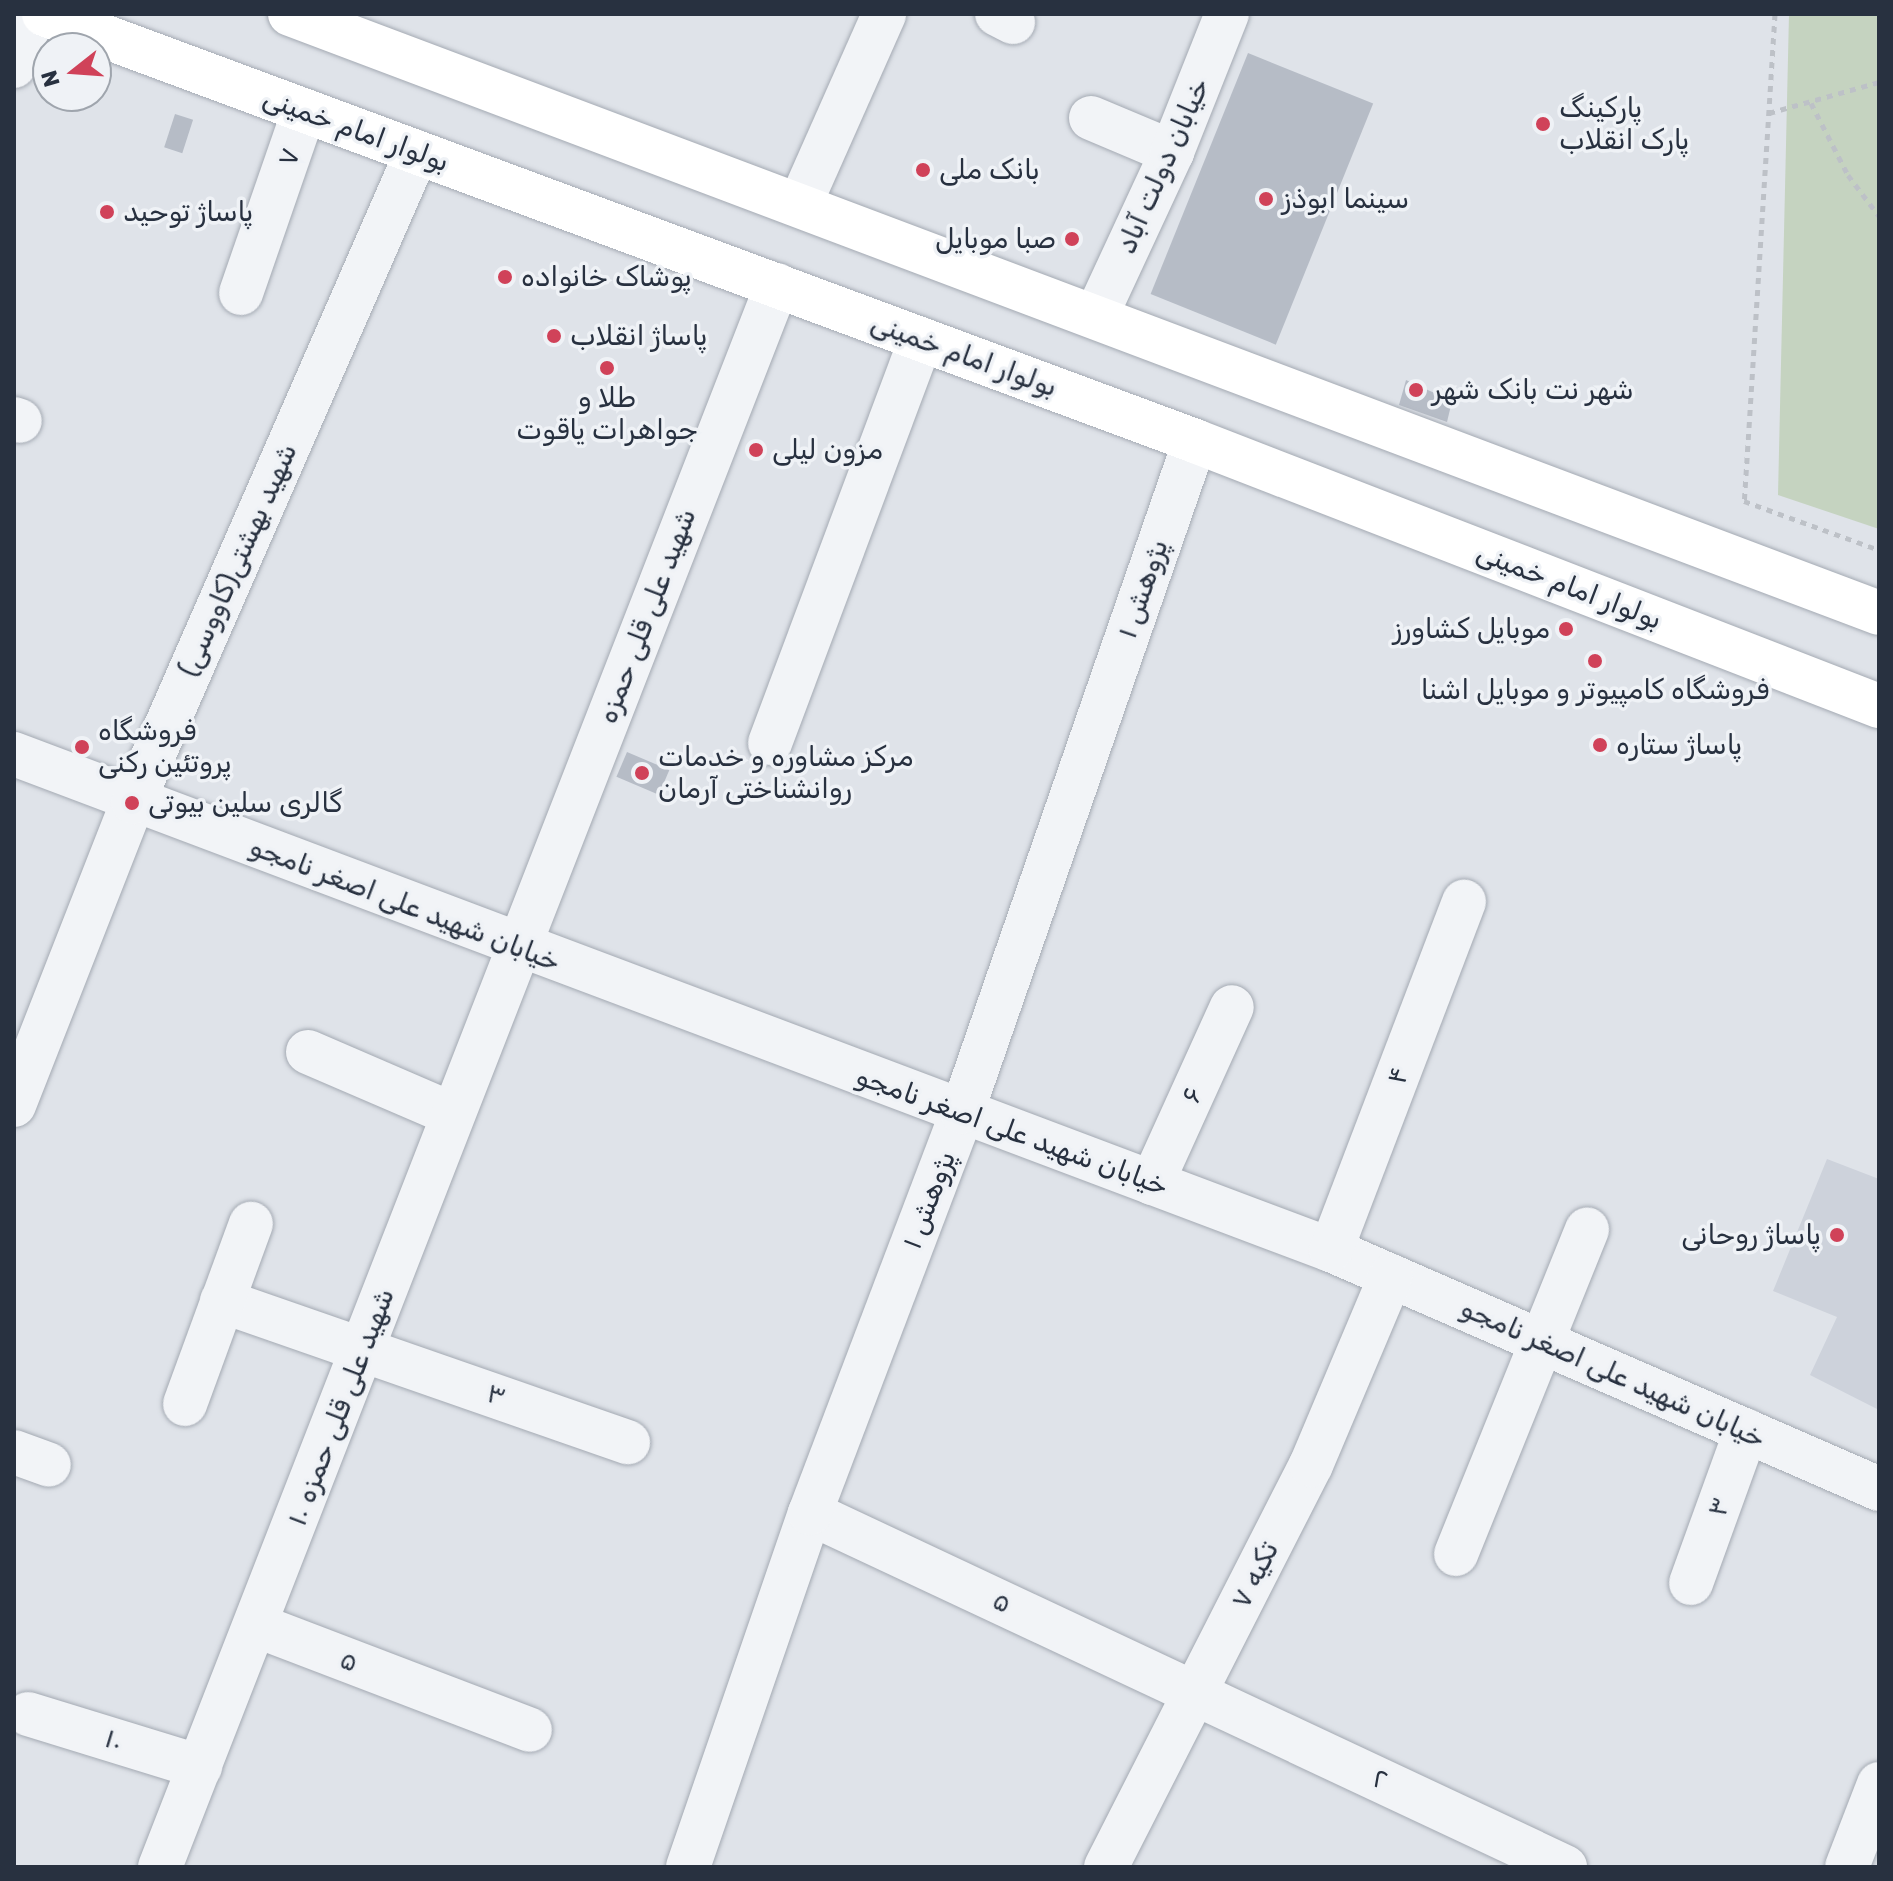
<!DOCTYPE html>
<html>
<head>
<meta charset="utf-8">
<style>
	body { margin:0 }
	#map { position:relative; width:1893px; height:1881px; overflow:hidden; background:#dfe3e9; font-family:Rubik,Vazirmatn,sans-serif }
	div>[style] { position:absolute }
	.built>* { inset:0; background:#cdd2db }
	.green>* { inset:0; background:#c5d3c0 }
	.building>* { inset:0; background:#b6bcc6; transform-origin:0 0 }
	.path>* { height:5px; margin-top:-2.5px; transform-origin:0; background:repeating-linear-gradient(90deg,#bdc1c7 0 6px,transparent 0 12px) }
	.roads { filter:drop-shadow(0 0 2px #a4aab3) drop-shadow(0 0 2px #a4aab3) }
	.minor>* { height:44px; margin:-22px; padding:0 22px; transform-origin:22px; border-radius:22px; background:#f2f4f7 }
	.major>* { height:44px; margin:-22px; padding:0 22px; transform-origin:22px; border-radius:22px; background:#fff }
	.dots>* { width:22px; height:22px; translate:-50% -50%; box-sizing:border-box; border:4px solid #eff2f6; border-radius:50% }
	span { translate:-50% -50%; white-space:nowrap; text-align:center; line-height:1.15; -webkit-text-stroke:7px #eff2f6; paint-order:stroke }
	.poi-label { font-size:28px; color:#283140 }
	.left { translate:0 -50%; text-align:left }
	.right { translate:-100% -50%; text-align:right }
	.street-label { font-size:28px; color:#283140 }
	.frame { position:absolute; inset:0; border:16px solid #283140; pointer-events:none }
	.north { position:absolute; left:32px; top:32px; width:80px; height:80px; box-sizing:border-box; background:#eff2f6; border:2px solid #9fa5ad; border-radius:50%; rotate:253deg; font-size:22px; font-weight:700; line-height:32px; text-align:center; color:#283140 }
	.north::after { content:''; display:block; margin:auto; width:28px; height:36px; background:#d04259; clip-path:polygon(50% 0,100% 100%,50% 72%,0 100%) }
</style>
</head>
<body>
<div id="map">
	<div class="built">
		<i style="clip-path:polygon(1827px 1159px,1879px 1179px,1879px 1410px,1810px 1375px,1837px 1317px,1773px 1291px)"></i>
	</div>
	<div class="green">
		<i style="clip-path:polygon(1789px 14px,1879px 14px,1879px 529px,1778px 495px)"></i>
	</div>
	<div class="building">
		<i style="left:1248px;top:53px;width:135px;height:260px;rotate:22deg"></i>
		<i style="left:175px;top:114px;width:19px;height:35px;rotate:18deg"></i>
		<i style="clip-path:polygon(1406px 380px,1452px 401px,1447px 422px,1399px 405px)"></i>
		<i style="left:627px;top:752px;width:46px;height:27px;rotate:23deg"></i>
	</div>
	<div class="path">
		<i style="left:1775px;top:14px;width:488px;rotate:93.6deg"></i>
		<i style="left:1744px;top:501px;width:144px;rotate:19.9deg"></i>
		<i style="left:1811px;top:103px;width:81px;rotate:62.8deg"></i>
		<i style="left:1848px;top:175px;width:51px;rotate:52.9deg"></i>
		<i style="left:1769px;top:113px;width:114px;rotate:-15.7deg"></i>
	</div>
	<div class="roads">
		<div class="minor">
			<i style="left:997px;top:14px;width:18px;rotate:27deg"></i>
			<i style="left:14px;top:66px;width:55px;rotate:-69.9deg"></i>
			<i style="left:1091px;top:118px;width:88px;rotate:22.8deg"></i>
			<i style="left:800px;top:204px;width:208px;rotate:-66.1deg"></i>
			<i style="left:241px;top:293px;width:193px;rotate:-70.9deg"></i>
			<i style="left:1096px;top:316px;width:181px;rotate:-65.1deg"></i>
			<i style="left:1172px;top:152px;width:149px;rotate:-68.3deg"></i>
			<i style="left:14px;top:419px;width:6px;rotate:18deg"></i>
			<i style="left:770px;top:743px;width:431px;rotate:-69.5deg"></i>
			<i style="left:14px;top:754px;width:1407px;rotate:20.64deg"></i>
			<i style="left:1331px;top:1250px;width:598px;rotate:23.56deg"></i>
			<i style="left:308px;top:1052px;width:157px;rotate:23.3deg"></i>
			<i style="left:14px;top:1105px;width:326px;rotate:-68.6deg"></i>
			<i style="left:133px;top:802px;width:709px;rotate:-66.4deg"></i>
			<i style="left:1152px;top:1183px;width:193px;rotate:-65.6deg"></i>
			<i style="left:1331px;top:1250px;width:373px;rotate:-69.1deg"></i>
			<i style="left:222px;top:1301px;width:430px;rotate:19.2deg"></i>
			<i style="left:185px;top:1404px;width:192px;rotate:-69.9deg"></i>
			<i style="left:14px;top:1452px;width:37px;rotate:20deg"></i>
			<i style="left:810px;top:1513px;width:834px;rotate:25.12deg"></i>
			<i style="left:1456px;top:1554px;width:350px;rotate:-68deg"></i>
			<i style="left:1691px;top:1583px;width:162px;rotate:-70.1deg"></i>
			<i style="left:258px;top:1626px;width:291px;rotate:20.9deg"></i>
			<i style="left:28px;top:1714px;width:180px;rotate:17.1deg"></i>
			<i style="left:160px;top:1867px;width:1698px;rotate:-68.69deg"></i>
			<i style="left:688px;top:1867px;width:374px;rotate:-71deg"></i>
			<i style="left:810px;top:1513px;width:429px;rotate:-69.2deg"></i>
			<i style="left:962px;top:1112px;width:710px;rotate:-70.85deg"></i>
			<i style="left:1106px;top:1867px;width:451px;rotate:-63deg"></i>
			<i style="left:1311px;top:1465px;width:205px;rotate:-67.1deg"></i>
			<i style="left:1847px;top:1867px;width:89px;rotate:-68.9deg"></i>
		</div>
		<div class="major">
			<i style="left:44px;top:14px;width:1228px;rotate:20.35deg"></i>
			<i style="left:1195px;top:441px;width:734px;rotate:21.18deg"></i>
			<i style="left:290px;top:14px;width:1698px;rotate:20.65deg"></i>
		</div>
	</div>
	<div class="dots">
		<i style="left:1543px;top:124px;background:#d04259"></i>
		<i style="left:923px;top:170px;background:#d04259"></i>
		<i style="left:1266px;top:199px;background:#d04259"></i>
		<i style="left:107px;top:212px;background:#d04259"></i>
		<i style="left:1072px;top:239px;background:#d04259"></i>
		<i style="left:505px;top:277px;background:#d04259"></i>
		<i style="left:554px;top:336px;background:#d04259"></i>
		<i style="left:607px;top:368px;background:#d04259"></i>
		<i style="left:1416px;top:390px;background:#d04259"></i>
		<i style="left:756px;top:450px;background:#d04259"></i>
		<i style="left:1566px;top:629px;background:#d04259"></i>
		<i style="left:1595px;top:661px;background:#d04259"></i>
		<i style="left:1600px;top:745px;background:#d04259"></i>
		<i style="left:82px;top:747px;background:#d04259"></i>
		<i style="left:642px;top:773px;background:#d04259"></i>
		<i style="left:132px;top:803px;background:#d04259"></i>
		<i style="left:1837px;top:1235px;background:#d04259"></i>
	</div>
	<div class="poi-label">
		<span class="left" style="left:1559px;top:124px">پارکینگ<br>پارک انقلاب</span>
		<span class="left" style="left:939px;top:170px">بانک ملی</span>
		<span class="left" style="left:1282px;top:199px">سینما ابوذز</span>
		<span class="left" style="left:123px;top:212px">پاساژ توحید</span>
		<span class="right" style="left:1056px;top:239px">صبا موبایل</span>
		<span class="left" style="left:521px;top:277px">پوشاک خانواده</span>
		<span class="left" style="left:570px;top:336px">پاساژ انقلاب</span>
		<span class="left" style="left:1432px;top:390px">شهر نت بانک شهر</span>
		<span style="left:607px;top:414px">طلا و<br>جواهرات یاقوت</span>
		<span class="left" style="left:772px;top:450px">مزون لیلی</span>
		<span class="right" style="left:1550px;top:629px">موبایل کشاورز</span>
		<span style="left:1595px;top:690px">فروشگاه کامپیوتر و موبایل اشنا</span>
		<span class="left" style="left:98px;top:747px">فروشگاه<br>پروتئین رکنی</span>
		<span class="left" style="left:1616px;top:745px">پاساژ ستاره</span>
		<span class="left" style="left:658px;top:773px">مرکز مشاوره و خدمات<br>روانشناختی آرمان</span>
		<span class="left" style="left:148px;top:803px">گالری سلین بیوتی</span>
		<span class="right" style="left:1821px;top:1235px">پاساژ روحانی</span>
	</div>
	<div class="street-label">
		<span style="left:356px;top:130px;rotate:20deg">بولوار امام خمینی</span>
		<span style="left:289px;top:157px;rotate:-71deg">۷</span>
		<span style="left:1163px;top:166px;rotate:-66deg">خیابان دولت آباد</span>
		<span style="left:964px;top:355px;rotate:20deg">بولوار امام خمینی</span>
		<span style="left:238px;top:560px;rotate:-66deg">شهید بهشتی(کاووسی)</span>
		<span style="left:1569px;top:586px;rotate:21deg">بولوار امام خمینی</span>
		<span style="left:1143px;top:589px;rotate:-71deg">پژوهش ۱</span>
		<span style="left:647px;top:616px;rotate:-69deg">شهید علی قلی حمزه</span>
		<span style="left:405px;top:904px;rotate:21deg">خیابان شهید علی اصغر نامجو</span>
		<span style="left:1398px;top:1076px;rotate:-69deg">۴</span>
		<span style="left:1192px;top:1095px;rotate:-66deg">۶</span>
		<span style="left:1012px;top:1131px;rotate:20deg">خیابان شهید علی اصغر نامجو</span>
		<span style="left:929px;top:1200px;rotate:-69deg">پژوهش ۱</span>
		<span style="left:1613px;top:1373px;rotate:24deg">خیابان شهید علی اصغر نامجو</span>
		<span style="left:496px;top:1395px;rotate:20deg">۳</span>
		<span style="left:341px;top:1407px;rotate:-69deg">شهید علی قلی حمزه ۱۰</span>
		<span style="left:1719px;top:1507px;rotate:-70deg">۳</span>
		<span style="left:1255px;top:1575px;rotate:-63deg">تکیه ۷</span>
		<span style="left:1002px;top:1602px;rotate:25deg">۵</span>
		<span style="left:349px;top:1661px;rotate:21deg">۵</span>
		<span style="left:114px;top:1740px;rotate:17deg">۱۰</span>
		<span style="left:1380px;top:1779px;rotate:25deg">۲</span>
	</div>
	<div class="frame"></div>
	<div class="north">N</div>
</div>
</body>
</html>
